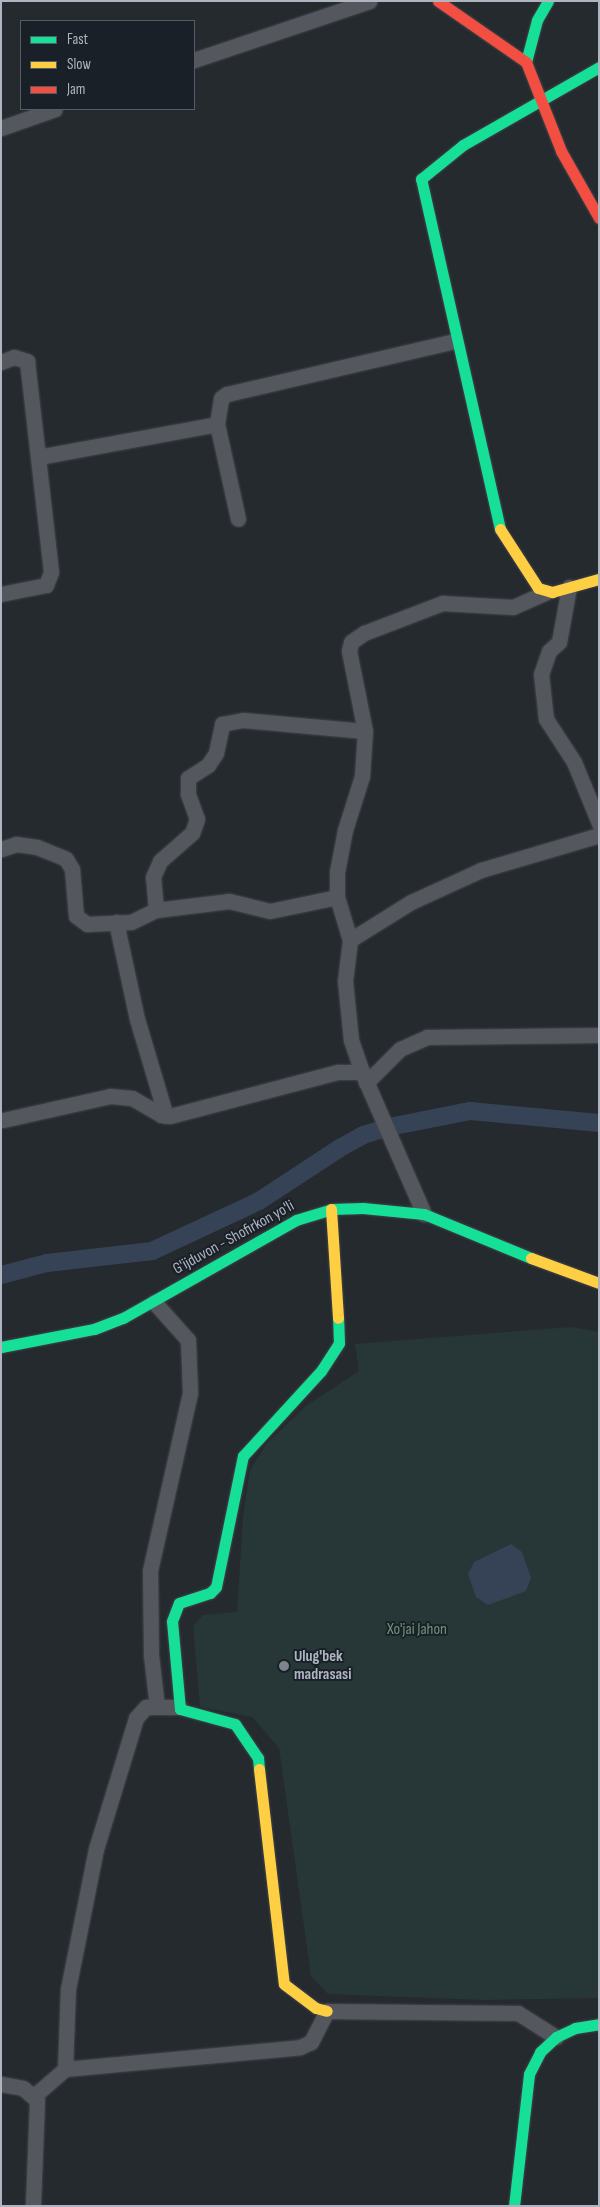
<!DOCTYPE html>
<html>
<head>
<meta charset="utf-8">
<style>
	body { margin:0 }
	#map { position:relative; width:600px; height:2207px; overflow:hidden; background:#252a2f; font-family:"Sofia Sans Condensed",sans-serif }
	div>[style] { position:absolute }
	.green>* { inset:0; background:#273637 }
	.water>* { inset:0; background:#364356 }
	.canal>* { height:18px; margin:-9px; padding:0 9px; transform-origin:9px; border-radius:9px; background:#364356 }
	.roads { filter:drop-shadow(0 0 1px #42464a) drop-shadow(0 0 1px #42464a) }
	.street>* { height:15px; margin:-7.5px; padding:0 7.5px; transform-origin:7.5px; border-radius:7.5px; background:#54585e }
	.fast>* { height:11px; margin:-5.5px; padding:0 5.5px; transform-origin:5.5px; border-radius:5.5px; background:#16e098 }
	.slow>* { height:11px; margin:-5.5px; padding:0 5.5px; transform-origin:5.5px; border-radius:5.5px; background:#ffcf43 }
	.jam>* { height:11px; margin:-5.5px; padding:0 5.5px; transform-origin:5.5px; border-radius:5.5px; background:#f24e42 }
	.dots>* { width:14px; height:14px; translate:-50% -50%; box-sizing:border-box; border:2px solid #1a2028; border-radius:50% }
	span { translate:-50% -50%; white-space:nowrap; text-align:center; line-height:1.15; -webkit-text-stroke:4px #1a2028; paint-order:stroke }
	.street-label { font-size:16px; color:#aeb5c1 }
	.park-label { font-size:16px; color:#709478 }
	.poi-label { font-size:16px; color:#aeb5c1; font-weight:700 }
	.left { translate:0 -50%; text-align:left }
	.frame { position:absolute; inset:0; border:2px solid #aeb5c1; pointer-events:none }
	.legend { position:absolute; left:20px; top:20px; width:175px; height:90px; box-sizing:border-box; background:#1a2028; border:1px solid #555c65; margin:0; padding:6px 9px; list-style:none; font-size:15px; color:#aeb5c1 }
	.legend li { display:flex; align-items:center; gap:10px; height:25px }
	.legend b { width:25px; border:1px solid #555c65 }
</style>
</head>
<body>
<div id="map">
	<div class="green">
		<i style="clip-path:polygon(571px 1327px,599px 1332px,599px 1998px,484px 2000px,328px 1994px,311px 1976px,279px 1748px,252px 1717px,200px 1707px,193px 1626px,203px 1615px,237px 1612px,243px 1517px,250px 1470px,267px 1443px,306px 1406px,359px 1371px,355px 1344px)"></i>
	</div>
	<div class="water">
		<i style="clip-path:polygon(511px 1544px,522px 1552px,531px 1578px,526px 1591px,488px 1605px,476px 1597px,468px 1574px,474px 1562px)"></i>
	</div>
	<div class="canal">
		<i style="left:1px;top:1275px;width:48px;rotate:-14.6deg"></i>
		<i style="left:47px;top:1263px;width:106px;rotate:-6.5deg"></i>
		<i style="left:152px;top:1251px;width:118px;rotate:-25deg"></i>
		<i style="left:259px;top:1201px;width:97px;rotate:-33.2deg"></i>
		<i style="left:340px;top:1148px;width:26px;rotate:-29deg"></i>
		<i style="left:363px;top:1135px;width:27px;rotate:-17deg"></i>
		<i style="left:389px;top:1127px;width:83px;rotate:-11.2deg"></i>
		<i style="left:470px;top:1111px;width:130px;rotate:5.3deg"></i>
	</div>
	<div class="roads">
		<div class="street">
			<i style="left:194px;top:60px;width:185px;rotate:-18.6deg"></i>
			<i style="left:1px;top:128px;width:57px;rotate:-19.4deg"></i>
			<i style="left:1px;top:362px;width:14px;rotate:-21deg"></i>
			<i style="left:14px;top:357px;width:14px;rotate:17deg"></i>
			<i style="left:27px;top:361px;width:212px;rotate:83.5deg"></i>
			<i style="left:51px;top:572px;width:14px;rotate:111deg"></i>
			<i style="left:46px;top:585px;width:46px;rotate:168.7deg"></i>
			<i style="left:217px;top:424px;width:97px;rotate:77.5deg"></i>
			<i style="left:38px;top:457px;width:182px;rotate:-10.4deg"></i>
			<i style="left:217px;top:424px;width:26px;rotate:-81deg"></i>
			<i style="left:221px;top:398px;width:7px;rotate:-34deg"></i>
			<i style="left:227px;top:394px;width:234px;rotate:-13.1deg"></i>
			<i style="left:569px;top:587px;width:56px;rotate:100.3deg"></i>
			<i style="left:559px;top:642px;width:13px;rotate:138deg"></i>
			<i style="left:549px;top:651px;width:24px;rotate:109deg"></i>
			<i style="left:541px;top:674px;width:45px;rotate:83.7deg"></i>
			<i style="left:546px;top:719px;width:51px;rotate:56.9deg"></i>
			<i style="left:574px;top:762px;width:66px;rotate:67.7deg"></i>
			<i style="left:1px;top:849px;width:16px;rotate:-18deg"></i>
			<i style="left:16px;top:844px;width:21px;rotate:8deg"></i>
			<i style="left:37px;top:847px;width:31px;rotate:22deg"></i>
			<i style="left:66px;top:859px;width:12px;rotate:59deg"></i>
			<i style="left:72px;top:869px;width:47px;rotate:85.1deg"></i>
			<i style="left:76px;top:916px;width:14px;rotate:36deg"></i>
			<i style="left:87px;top:924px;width:44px;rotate:-2.6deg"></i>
			<i style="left:131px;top:922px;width:28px;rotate:-26deg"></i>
			<i style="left:156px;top:910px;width:74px;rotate:-7deg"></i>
			<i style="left:229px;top:901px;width:42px;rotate:13.7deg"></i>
			<i style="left:270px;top:911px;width:68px;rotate:-11.8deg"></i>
			<i style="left:156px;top:910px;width:33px;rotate:-95deg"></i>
			<i style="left:153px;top:877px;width:17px;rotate:-66deg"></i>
			<i style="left:160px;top:861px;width:43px;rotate:-41.2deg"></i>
			<i style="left:192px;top:833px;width:15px;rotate:-70deg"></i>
			<i style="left:197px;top:819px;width:27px;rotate:-110deg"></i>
			<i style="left:188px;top:794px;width:16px;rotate:-90deg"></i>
			<i style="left:188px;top:778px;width:24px;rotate:-33deg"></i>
			<i style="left:208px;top:765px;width:14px;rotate:-56deg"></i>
			<i style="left:216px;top:753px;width:30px;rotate:-78deg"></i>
			<i style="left:222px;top:724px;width:21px;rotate:-11deg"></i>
			<i style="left:243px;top:720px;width:122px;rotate:5.2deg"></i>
			<i style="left:116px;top:922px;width:99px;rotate:77.8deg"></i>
			<i style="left:137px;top:1019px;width:101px;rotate:73.4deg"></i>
			<i style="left:350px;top:940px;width:72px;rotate:-31.9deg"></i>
			<i style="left:411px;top:902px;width:77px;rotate:-24.6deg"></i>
			<i style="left:481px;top:870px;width:123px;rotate:-16.5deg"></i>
			<i style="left:362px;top:1072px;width:34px;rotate:-109deg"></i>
			<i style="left:351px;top:1040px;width:59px;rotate:-95.8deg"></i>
			<i style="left:345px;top:981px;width:41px;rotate:-83deg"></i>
			<i style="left:350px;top:940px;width:45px;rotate:-106.8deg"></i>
			<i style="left:337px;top:897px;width:25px;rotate:-90deg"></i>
			<i style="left:337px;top:872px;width:43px;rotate:-79.2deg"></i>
			<i style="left:345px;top:830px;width:57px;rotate:-72.5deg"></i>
			<i style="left:362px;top:776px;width:45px;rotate:-86.2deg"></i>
			<i style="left:365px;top:731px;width:82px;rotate:-101.3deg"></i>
			<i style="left:349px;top:651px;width:9px;rotate:-77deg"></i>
			<i style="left:351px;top:642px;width:16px;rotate:-35deg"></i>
			<i style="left:364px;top:633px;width:84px;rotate:-21deg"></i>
			<i style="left:442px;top:603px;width:71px;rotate:3.2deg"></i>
			<i style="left:513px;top:607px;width:36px;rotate:-24deg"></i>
			<i style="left:366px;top:1083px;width:48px;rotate:-45deg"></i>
			<i style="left:400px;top:1049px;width:30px;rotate:-24deg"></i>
			<i style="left:427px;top:1037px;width:172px;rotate:-0.7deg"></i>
			<i style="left:3px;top:1120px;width:110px;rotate:-12.6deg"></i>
			<i style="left:110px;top:1096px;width:22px;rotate:5deg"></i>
			<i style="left:132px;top:1098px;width:34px;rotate:30deg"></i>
			<i style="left:161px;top:1115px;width:9px;rotate:6deg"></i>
			<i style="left:170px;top:1116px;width:174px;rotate:-14.7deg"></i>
			<i style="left:338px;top:1072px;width:24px"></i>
			<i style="left:362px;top:1072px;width:155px;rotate:66.4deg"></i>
			<i style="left:154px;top:1302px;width:51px;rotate:48.2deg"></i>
			<i style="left:188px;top:1340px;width:53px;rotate:87.8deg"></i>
			<i style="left:190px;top:1393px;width:182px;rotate:102.7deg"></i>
			<i style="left:150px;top:1571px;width:84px;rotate:89.3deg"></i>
			<i style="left:151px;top:1655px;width:52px;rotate:83.4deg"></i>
			<i style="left:65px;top:2069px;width:80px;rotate:-87.9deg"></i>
			<i style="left:68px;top:1989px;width:143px;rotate:-78.7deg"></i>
			<i style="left:96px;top:1849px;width:137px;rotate:-73deg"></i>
			<i style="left:136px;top:1718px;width:15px;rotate:-48deg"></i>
			<i style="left:146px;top:1707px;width:33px"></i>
			<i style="left:1px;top:2084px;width:22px;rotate:10deg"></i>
			<i style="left:23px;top:2088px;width:18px;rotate:41deg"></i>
			<i style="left:37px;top:2100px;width:106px;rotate:92.2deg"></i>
			<i style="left:34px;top:2096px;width:41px;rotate:-41.1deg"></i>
			<i style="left:65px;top:2069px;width:236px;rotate:-5.3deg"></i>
			<i style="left:300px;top:2047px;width:12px;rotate:-24deg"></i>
			<i style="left:311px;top:2042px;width:35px;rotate:-63deg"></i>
			<i style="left:327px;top:2011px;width:191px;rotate:0.6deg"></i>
			<i style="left:518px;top:2013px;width:45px;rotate:32.3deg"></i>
		</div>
		<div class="fast">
			<i style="left:526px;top:62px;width:43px;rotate:-75.3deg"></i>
			<i style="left:537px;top:20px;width:22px;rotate:-60deg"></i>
			<i style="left:500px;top:529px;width:359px;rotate:-102.7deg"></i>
			<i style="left:421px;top:179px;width:54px;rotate:-39deg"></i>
			<i style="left:463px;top:145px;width:157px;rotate:-29.8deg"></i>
			<i style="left:1px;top:1347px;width:95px;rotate:-11deg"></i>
			<i style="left:94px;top:1329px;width:31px;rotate:-21deg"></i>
			<i style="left:123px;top:1318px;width:199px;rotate:-29.5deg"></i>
			<i style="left:296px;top:1220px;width:37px;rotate:-17deg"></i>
			<i style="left:331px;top:1209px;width:32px;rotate:-2deg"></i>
			<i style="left:363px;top:1208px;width:61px;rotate:5.6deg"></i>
			<i style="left:424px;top:1214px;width:116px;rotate:22.4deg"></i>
			<i style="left:259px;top:1769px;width:11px;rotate:-95deg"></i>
			<i style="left:258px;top:1758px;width:41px;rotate:-124.1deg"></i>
			<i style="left:235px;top:1724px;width:57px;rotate:-164.7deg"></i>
			<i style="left:180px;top:1709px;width:88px;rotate:-95.2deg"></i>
			<i style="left:172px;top:1621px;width:19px;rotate:-69deg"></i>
			<i style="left:179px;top:1603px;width:33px;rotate:-18deg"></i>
			<i style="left:210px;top:1593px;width:8px;rotate:-45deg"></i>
			<i style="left:216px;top:1587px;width:134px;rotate:-78.4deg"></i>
			<i style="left:243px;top:1456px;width:115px;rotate:-47.5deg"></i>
			<i style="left:321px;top:1371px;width:33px;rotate:-57deg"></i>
			<i style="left:339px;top:1343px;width:25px;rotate:-92deg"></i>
			<i style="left:514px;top:2206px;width:133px;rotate:-83.5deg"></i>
			<i style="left:529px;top:2074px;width:25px;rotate:-63deg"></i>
			<i style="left:540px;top:2052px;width:22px;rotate:-43deg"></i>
			<i style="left:556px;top:2037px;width:21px;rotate:-25deg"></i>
			<i style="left:575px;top:2028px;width:24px;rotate:-9deg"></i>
		</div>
		<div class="slow">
			<i style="left:500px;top:529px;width:70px;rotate:57.2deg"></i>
			<i style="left:538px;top:588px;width:15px;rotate:16deg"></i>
			<i style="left:552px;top:592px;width:49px;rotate:-15.5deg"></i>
			<i style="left:331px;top:1209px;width:109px;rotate:86.3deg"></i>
			<i style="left:531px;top:1258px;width:72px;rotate:20.2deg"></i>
			<i style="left:259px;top:1769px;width:216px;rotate:83.4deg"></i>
			<i style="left:284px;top:1984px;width:40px;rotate:37deg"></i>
			<i style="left:316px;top:2008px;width:11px;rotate:15deg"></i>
		</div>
		<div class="jam">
			<i style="left:438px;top:1px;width:107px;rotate:34.7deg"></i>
			<i style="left:526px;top:62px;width:96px;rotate:68.5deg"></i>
			<i style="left:561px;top:151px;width:77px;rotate:60.4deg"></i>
		</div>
	</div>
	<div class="dots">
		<i style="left:284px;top:1666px;background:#7e848e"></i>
	</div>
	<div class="street-label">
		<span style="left:234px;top:1238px;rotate:-29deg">G'ijduvon - Shofirkon yo'li</span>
	</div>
	<div class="park-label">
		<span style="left:417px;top:1630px">Xo'jai Jahon</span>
	</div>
	<div class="poi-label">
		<span class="left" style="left:294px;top:1666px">Ulug'bek<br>madrasasi</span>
	</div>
	<div class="frame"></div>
	<ul class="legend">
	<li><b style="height:6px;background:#16e098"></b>Fast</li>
	<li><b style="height:6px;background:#ffcf43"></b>Slow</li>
	<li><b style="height:6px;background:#f24e42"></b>Jam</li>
	</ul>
</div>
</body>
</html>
